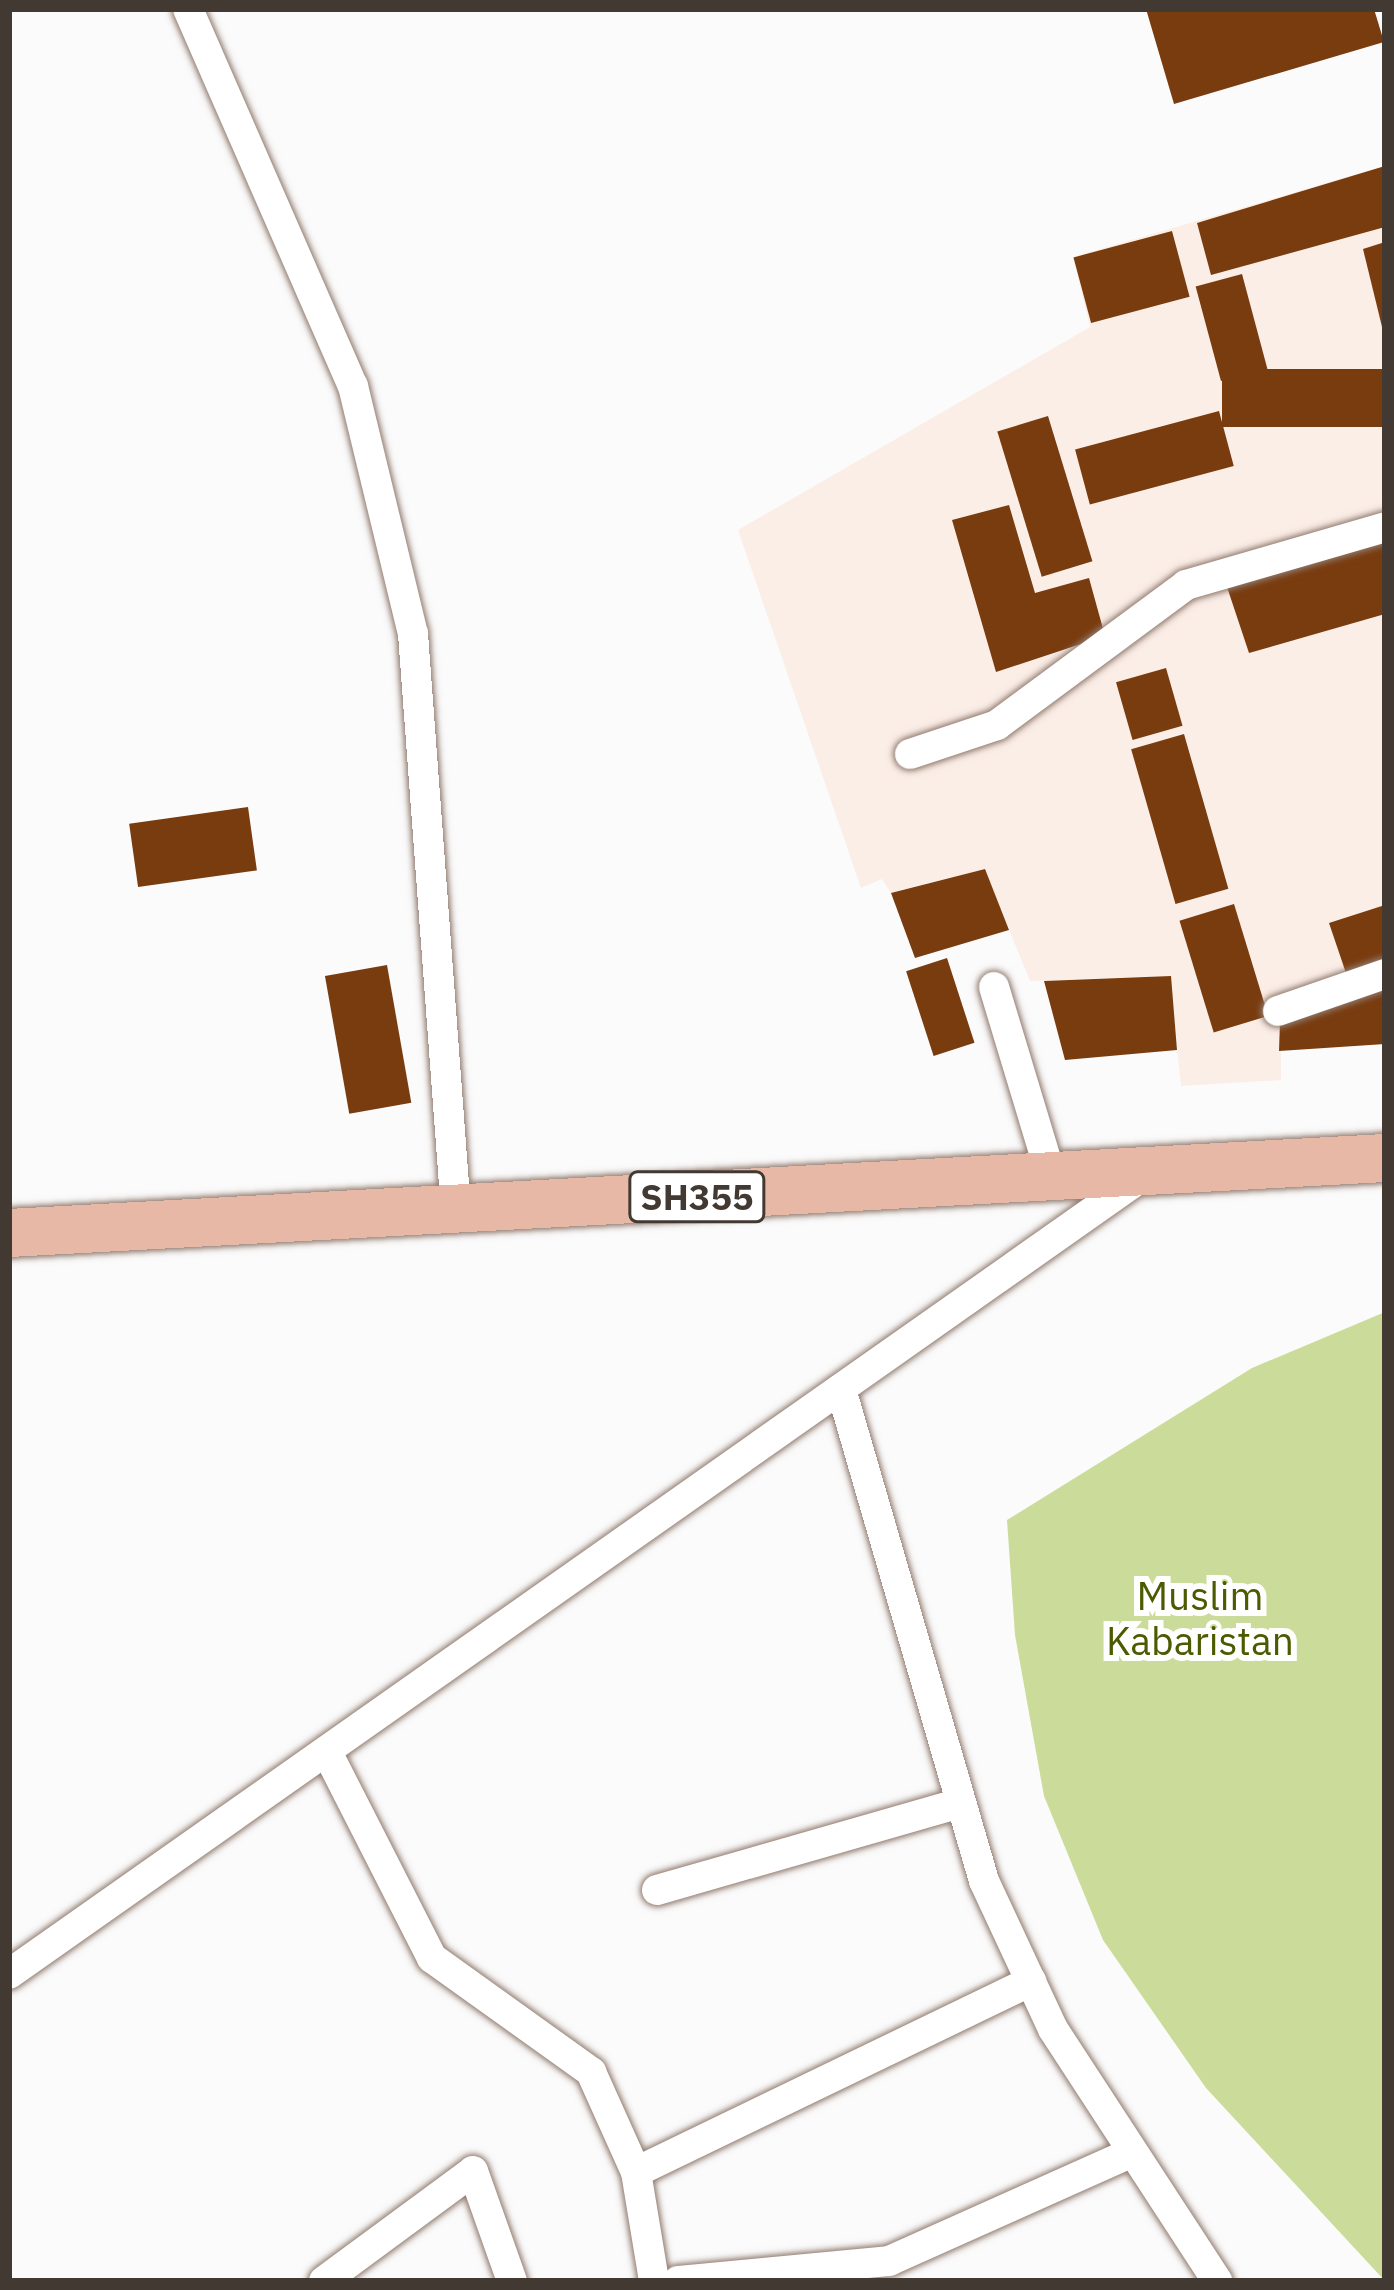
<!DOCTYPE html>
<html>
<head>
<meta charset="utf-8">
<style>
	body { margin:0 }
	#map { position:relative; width:1394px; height:2290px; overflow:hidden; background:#fbfbfb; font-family:"IBM Plex Sans",sans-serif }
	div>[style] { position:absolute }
	.built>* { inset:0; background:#fbeee7 }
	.green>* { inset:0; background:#cbdc9a }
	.building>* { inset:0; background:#793c0f; transform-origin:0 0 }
	.roads { filter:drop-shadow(0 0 3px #917b6f) drop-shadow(0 0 3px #917b6f) }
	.street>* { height:30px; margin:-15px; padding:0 15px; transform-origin:15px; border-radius:15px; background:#fff }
	.primary>* { height:48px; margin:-24px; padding:0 24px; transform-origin:24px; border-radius:24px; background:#e6b8a5 }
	span { translate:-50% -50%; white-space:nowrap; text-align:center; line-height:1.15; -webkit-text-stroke:12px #fff; paint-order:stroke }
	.shield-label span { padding:3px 9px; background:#fff; border:3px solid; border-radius:9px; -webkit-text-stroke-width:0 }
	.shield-label { font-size:36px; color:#423933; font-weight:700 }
	.park-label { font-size:39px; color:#4c5a00 }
	.frame { position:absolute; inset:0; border:12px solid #423933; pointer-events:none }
</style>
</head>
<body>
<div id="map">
	<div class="built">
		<i style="clip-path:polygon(1385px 166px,1385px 987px,1281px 1021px,1281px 1080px,1181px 1086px,1170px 976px,1030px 981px,984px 869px,891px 893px,882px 879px,861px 888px,738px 530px,1090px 327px,1073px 257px)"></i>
	</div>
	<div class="green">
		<i style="clip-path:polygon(1385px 1312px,1385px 2281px,1206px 2088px,1103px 1940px,1044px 1796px,1015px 1635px,1007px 1520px,1252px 1368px)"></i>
	</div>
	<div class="building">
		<i style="clip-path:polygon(1146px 9px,1374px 9px,1384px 42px,1174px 104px)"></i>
		<i style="clip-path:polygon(1385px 166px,1385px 227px,1211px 275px,1197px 223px)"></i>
		<i style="left:1172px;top:231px;width:68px;height:102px;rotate:75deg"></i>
		<i style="clip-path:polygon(1385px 242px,1385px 331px,1383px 331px,1363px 249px)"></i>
		<i style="left:1242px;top:274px;width:98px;height:48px;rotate:75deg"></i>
		<i style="left:1385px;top:369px;width:58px;height:163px;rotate:90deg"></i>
		<i style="left:1219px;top:411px;width:57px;height:149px;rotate:75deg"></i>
		<i style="left:1048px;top:416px;width:152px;height:53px;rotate:73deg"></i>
		<i style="clip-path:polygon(1009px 505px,1035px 593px,1089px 578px,1105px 636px,996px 672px,952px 520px)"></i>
		<i style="clip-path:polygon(1385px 538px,1385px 614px,1249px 653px,1227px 587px)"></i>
		<i style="left:1166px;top:668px;width:60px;height:52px;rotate:74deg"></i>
		<i style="left:1184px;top:734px;width:161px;height:55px;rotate:74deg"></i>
		<i style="left:248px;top:807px;width:64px;height:120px;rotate:82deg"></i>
		<i style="clip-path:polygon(985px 869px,1009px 930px,915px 958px,891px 893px)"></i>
		<i style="left:1234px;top:904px;width:117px;height:57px;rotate:73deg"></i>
		<i style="clip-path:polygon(1385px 905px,1385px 969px,1348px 979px,1329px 923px)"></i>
		<i style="left:947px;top:958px;width:89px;height:43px;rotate:72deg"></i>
		<i style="left:387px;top:965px;width:140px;height:63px;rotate:80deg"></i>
		<i style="clip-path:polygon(1171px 976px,1177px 1050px,1065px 1060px,1044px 981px)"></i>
		<i style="clip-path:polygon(1385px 987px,1385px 1044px,1279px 1051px,1280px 1021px)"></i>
	</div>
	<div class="roads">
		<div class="street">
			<i style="left:188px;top:9px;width:412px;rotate:66.4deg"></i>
			<i style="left:353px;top:386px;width:255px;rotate:76.4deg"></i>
			<i style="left:413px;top:634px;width:579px;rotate:85.74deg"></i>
			<i style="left:910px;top:754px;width:92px;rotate:-18.4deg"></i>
			<i style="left:997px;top:725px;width:235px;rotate:-36.5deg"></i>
			<i style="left:1186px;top:585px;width:207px;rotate:-16.2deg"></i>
			<i style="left:994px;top:987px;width:197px;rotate:73.2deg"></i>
			<i style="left:1278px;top:1011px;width:113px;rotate:-19.1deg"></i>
			<i style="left:841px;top:1389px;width:512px;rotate:73.79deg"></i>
			<i style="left:984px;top:1881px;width:163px;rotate:65deg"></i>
			<i style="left:1053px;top:2029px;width:301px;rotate:56.9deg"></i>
			<i style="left:328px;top:1754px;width:229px;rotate:63deg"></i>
			<i style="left:432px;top:1958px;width:196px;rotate:35.6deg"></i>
			<i style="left:591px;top:2072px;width:110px;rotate:65.8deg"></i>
			<i style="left:636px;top:2172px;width:110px;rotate:80.6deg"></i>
			<i style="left:657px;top:1890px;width:316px;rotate:-16deg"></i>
			<i style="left:9px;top:1974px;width:1392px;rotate:-35.14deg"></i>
			<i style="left:636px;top:2172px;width:439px;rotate:-25.8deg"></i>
			<i style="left:324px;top:2281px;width:185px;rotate:-36.4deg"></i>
			<i style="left:473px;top:2171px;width:117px;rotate:70.5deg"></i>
			<i style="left:678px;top:2281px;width:212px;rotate:-5.4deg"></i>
			<i style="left:889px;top:2261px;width:264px;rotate:-24.1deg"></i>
		</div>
		<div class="primary">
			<i style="left:9px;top:1233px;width:1378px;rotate:-3.12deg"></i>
		</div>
	</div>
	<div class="shield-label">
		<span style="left:697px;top:1197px">SH355</span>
	</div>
	<div class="park-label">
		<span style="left:1200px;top:1619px">Muslim<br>Kabaristan</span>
	</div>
	<div class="frame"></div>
</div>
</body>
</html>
